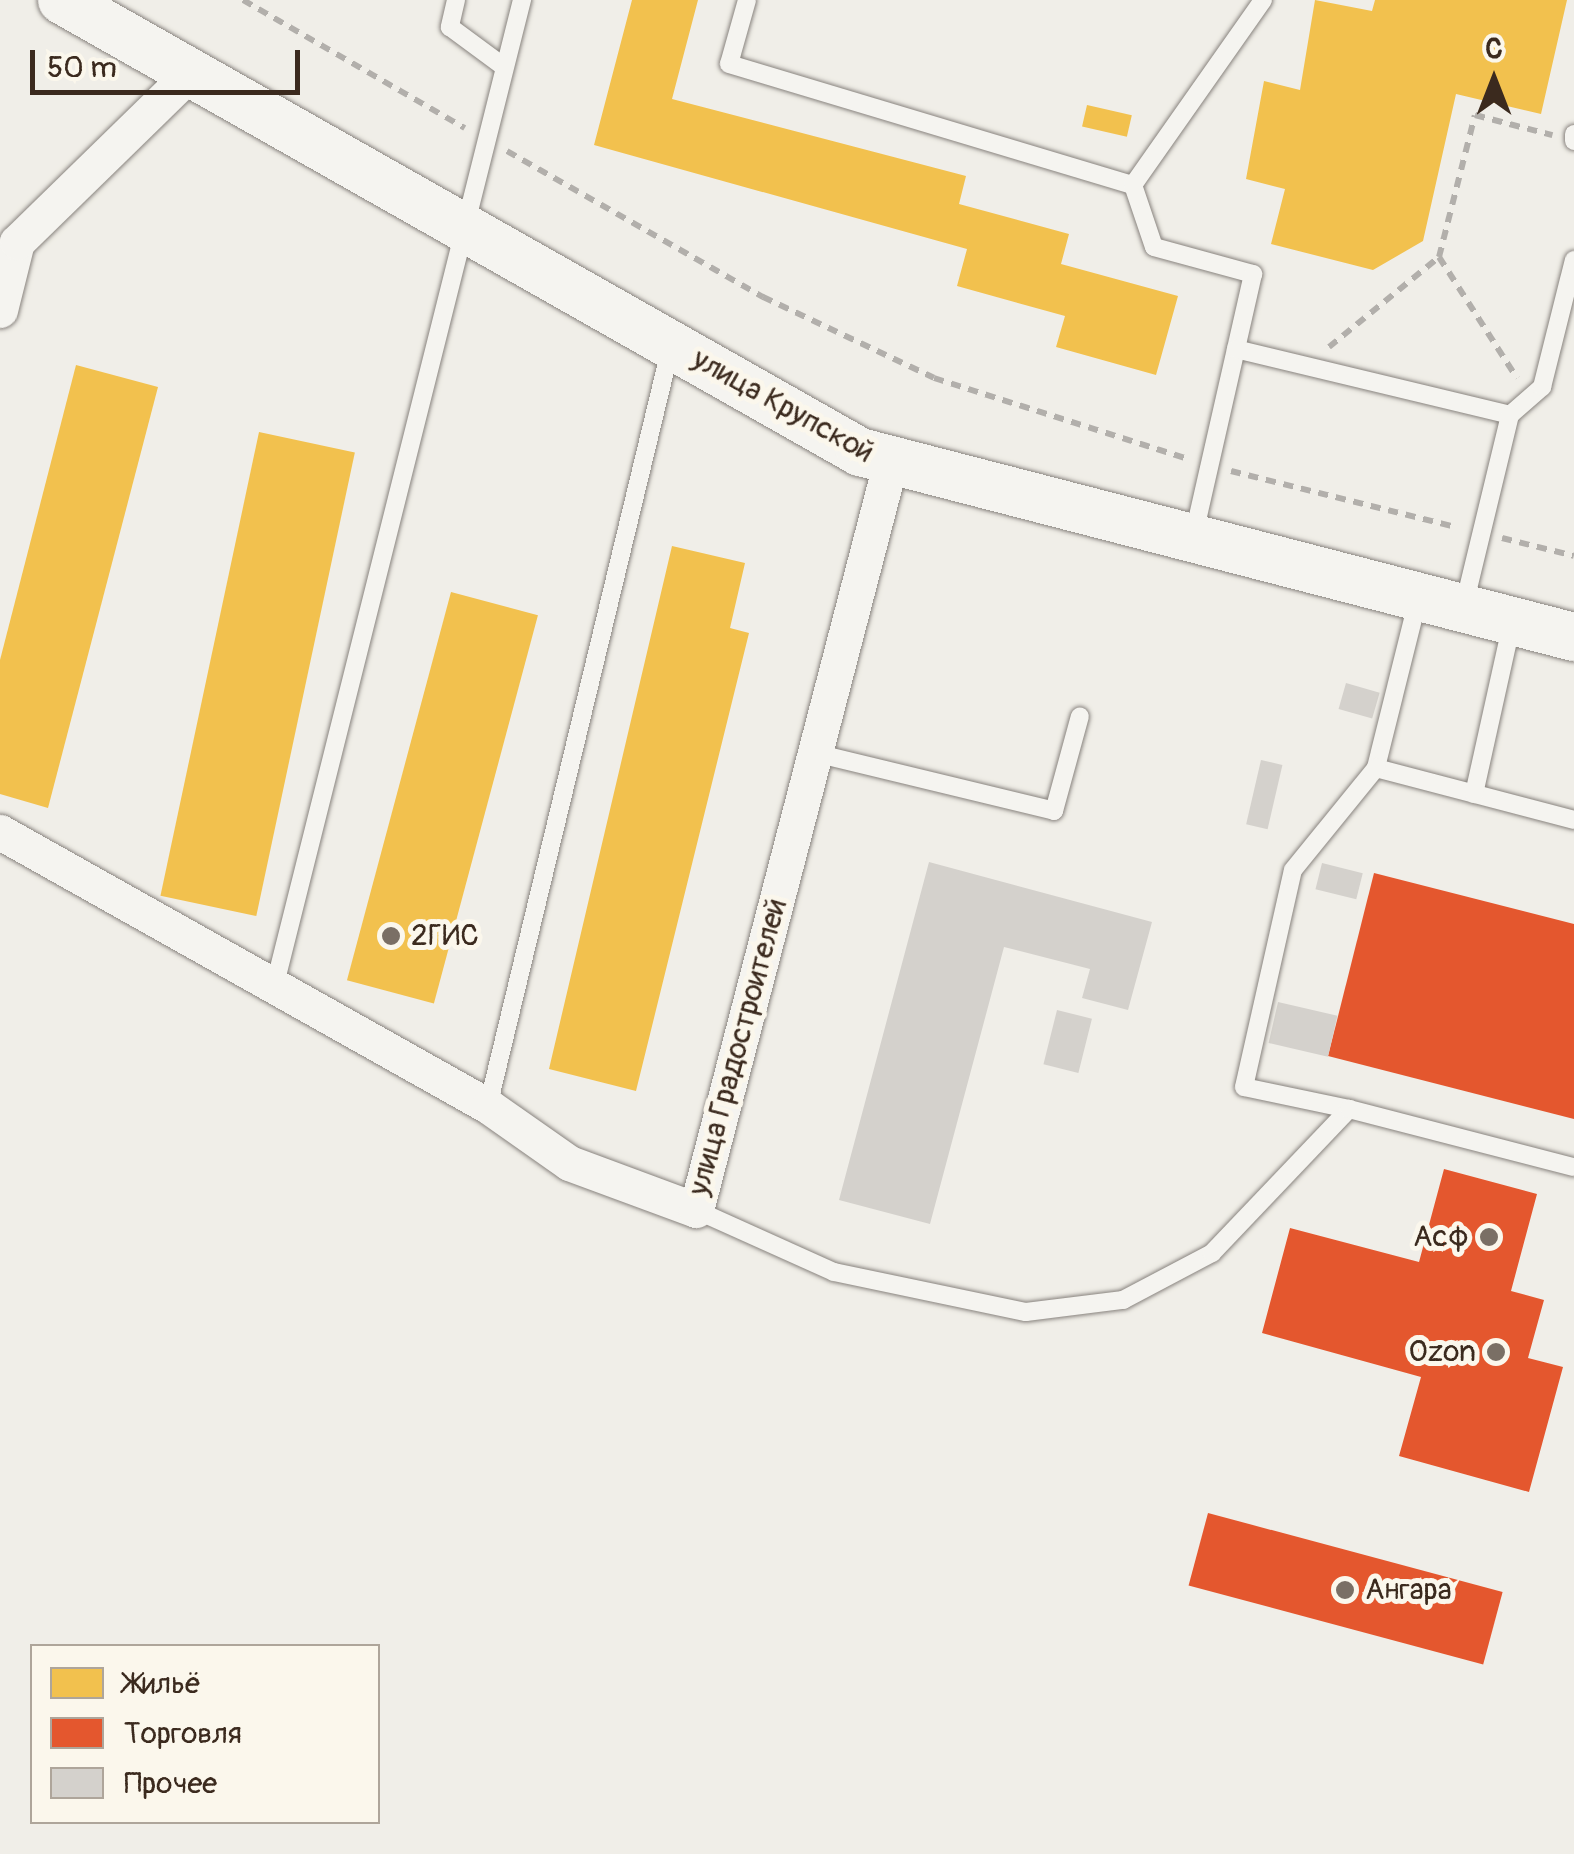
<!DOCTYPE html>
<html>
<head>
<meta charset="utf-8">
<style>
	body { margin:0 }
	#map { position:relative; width:1574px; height:1854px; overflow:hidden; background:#f0eee8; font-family:Pangolin,sans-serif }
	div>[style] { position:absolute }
	.homes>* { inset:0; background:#f2c14e; transform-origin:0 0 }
	.shops>* { inset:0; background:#e4572e; transform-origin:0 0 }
	.building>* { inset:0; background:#d4d1cc; transform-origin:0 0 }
	.path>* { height:6px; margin-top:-3px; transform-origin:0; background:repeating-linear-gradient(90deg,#b2afab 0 10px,transparent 0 18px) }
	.roads { filter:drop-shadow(0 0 2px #88837e) drop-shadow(0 0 2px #88837e) }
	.lane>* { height:18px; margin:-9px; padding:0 9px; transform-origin:9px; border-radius:9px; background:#f5f4f0 }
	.street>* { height:35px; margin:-17.5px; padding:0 17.5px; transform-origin:17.5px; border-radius:17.5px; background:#f5f4f0 }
	.secondary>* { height:48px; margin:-24px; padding:0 24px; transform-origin:24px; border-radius:24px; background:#f5f4f0 }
	.dots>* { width:28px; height:28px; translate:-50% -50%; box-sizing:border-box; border:5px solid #fbf7ec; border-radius:50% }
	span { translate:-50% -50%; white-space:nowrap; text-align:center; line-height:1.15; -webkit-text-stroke:10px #fbf7ec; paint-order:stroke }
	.street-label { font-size:30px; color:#3b2a1e }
	.poi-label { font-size:30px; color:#3b2a1e }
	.left { translate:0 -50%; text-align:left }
	.right { translate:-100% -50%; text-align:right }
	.legend { position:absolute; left:30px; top:1644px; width:350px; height:180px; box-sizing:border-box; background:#fbf7ec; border:2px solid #aea59a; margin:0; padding:12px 18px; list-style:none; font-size:30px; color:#3b2a1e }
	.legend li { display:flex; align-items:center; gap:20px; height:50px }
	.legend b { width:50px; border:2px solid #aea59a }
	.north { position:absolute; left:1444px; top:30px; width:100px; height:100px; -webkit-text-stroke:8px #fbf7ec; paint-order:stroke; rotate:0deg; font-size:28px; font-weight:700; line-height:40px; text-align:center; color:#3b2a1e }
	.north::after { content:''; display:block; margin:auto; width:35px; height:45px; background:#3b2a1e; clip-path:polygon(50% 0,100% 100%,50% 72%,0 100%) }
	.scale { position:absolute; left:30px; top:50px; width:270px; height:45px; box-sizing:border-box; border:5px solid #3b2a1e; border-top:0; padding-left:12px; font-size:30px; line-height:35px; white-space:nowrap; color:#3b2a1e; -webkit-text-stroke:8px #fbf7ec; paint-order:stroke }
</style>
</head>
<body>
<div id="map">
	<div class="homes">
		<i style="clip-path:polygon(632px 0,698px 0,672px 99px,966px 176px,959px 204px,1069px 234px,1061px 264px,1178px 296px,1156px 375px,1056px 347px,1065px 316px,957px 286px,967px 249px,594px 145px)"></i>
		<i style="clip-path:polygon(1315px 0,1372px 11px,1375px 0,1567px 0,1541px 114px,1456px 94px,1423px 241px,1373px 270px,1271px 244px,1285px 189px,1246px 179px,1264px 81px,1300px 90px)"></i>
		<i style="left:1087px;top:105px;width:46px;height:22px;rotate:13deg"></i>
		<i style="clip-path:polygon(76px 365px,158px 387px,48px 808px,0 794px,0 660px)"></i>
		<i style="left:259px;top:432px;width:98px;height:474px;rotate:12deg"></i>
		<i style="clip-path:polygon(672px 546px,745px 563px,730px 628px,749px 633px,636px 1091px,549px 1069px)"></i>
		<i style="left:451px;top:592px;width:90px;height:402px;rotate:15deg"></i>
	</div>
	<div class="shops">
		<i style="clip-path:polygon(1374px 873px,1574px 924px,1574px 1119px,1328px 1056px)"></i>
		<i style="clip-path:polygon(1444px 1169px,1537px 1194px,1511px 1291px,1544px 1300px,1528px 1358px,1563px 1367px,1529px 1492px,1399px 1456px,1421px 1377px,1262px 1333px,1290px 1228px,1419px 1262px)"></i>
		<i style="left:1208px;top:1513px;width:305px;height:75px;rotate:15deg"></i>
	</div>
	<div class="building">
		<i style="left:1346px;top:683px;width:35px;height:27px;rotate:16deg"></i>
		<i style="left:1261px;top:760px;width:22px;height:66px;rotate:13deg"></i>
		<i style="clip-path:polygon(929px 862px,1152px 922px,1128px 1010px,1082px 998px,1090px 969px,1004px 947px,930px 1224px,839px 1200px)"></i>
		<i style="left:1322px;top:863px;width:42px;height:27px;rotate:14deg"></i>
		<i style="left:1278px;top:1002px;width:61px;height:42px;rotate:13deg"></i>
		<i style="left:1057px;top:1010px;width:36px;height:56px;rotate:14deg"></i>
	</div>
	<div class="path">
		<i style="left:243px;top:0;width:256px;rotate:30deg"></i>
		<i style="left:507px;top:151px;width:295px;rotate:29.7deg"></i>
		<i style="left:763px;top:297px;width:189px;rotate:25.3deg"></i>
		<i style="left:934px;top:378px;width:263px;rotate:17.7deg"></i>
		<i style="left:1439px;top:257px;width:144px;rotate:57.2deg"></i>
		<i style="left:1329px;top:347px;width:142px;rotate:-39.3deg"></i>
		<i style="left:1439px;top:257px;width:146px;rotate:-75.8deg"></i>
		<i style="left:1475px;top:115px;width:80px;rotate:14.6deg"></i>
		<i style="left:1231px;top:471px;width:232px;rotate:14deg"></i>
		<i style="left:1502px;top:538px;width:74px;rotate:14deg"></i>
	</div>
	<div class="roads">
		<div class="lane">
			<i style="left:456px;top:0;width:28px;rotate:103deg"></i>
			<i style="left:450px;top:27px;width:67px;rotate:36.5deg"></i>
			<i style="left:747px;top:0;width:66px;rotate:105.7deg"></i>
			<i style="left:729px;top:64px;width:422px;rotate:16.7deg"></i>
			<i style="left:1574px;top:134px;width:7px;rotate:90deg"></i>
			<i style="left:1133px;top:185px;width:65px;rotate:71.3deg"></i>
			<i style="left:1154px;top:247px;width:103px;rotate:15.3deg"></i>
			<i style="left:1253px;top:274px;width:272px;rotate:102.8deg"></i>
			<i style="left:1133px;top:185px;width:226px;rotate:-54.9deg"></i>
			<i style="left:1236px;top:349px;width:282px;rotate:13.5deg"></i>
			<i style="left:1510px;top:415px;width:200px;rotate:103.6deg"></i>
			<i style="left:1510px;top:415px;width:43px;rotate:-41.2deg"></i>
			<i style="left:1542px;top:387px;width:131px;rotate:-75.9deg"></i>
			<i style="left:1418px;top:599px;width:174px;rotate:104deg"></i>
			<i style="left:1376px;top:768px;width:205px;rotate:14.7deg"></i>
			<i style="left:815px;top:753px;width:246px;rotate:13.6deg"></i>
			<i style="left:1054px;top:811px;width:98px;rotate:-74.7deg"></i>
			<i style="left:1474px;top:794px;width:176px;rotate:-77.5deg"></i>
			<i style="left:275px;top:984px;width:1015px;rotate:-75.91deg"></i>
			<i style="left:488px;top:1106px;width:782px;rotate:-76.46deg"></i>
			<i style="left:1349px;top:1109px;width:107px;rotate:-168.2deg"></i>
			<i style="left:1244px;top:1087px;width:222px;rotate:-77.3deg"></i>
			<i style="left:1293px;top:870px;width:132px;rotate:-50.9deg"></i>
			<i style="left:696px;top:1210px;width:151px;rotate:24.2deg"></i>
			<i style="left:834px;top:1272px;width:196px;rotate:11.8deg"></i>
			<i style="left:1026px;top:1312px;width:98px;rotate:-7.1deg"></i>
			<i style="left:1123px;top:1300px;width:101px;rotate:-27.8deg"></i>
			<i style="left:1212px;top:1253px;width:199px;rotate:-46.4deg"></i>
			<i style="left:1349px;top:1109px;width:232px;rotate:14.5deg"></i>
		</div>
		<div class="street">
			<i style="left:0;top:310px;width:70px;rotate:-76deg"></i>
			<i style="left:17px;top:242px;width:242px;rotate:-44.3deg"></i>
			<i style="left:0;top:832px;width:560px;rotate:29.31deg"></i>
			<i style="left:488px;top:1106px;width:99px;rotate:35.1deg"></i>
			<i style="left:569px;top:1163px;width:135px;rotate:20.3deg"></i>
			<i style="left:696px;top:1210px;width:771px;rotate:-75.42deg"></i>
		</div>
		<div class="secondary">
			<i style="left:62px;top:0;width:917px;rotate:29.53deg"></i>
			<i style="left:860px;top:452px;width:738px;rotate:14.53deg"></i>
		</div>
	</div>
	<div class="dots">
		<i style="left:391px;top:936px;background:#7a6f65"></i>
		<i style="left:1489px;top:1237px;background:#7a6f65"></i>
		<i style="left:1496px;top:1352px;background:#7a6f65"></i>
		<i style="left:1345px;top:1590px;background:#7a6f65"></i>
	</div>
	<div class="street-label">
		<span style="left:783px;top:406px;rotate:29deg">улица Крупской</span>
		<span style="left:738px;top:1047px;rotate:-75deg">улица Градостроителей</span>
	</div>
	<div class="poi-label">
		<span class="left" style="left:411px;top:936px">2ГИС</span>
		<span class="right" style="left:1469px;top:1237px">Асф</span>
		<span class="right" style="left:1476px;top:1352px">Ozon</span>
		<span class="left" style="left:1365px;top:1590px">Ангара</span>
	</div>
	<ul class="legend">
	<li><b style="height:28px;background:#f2c14e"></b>Жильё</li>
	<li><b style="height:28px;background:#e4572e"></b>Торговля</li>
	<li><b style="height:28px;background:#d4d1cc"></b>Прочее</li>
	</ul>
	<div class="north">С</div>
	<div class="scale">50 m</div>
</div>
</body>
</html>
